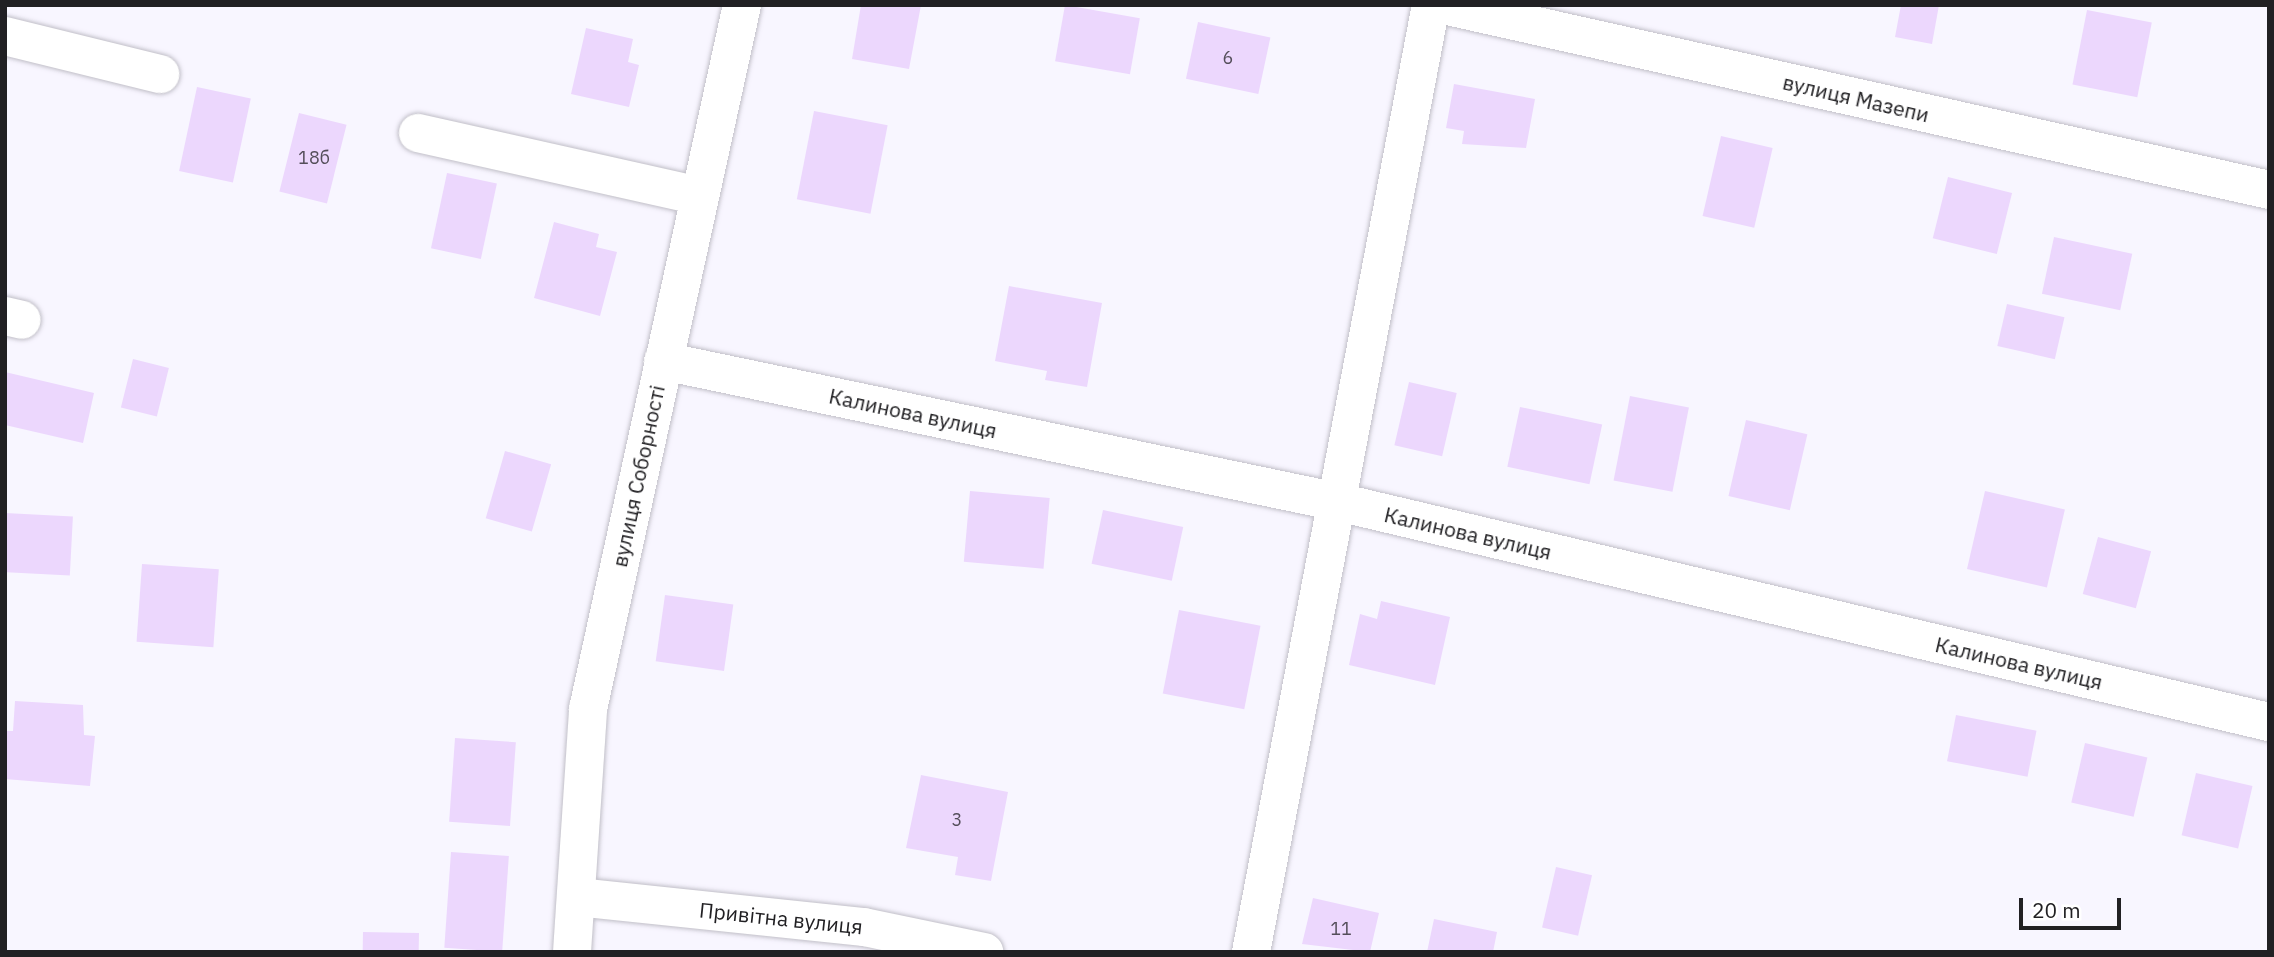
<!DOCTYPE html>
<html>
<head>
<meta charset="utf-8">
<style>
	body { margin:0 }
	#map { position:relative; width:2274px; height:957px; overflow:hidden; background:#f8f6ff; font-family:"IBM Plex Sans",sans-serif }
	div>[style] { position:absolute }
	.building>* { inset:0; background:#ecd7fd; transform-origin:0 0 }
	.roads { filter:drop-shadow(0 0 2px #c1bfc8) drop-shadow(0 0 2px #c1bfc8) }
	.minor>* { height:38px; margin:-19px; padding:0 19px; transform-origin:19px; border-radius:19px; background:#fff }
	span { translate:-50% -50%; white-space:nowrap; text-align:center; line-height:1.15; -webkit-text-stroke:5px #fff; paint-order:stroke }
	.number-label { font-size:18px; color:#544e5a }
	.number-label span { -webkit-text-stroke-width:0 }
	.street-label { font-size:21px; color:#212023 }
	.frame { position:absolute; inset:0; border:7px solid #212023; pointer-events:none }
	.scale { position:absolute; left:2019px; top:898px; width:102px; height:32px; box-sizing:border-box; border:4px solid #212023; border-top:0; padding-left:9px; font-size:21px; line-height:24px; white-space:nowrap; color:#212023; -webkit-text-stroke:5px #fff; paint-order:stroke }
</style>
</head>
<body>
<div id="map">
	<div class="building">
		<i style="clip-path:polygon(861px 5px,921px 5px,909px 69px,852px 59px)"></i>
		<i style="left:1065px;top:5px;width:76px;height:57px;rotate:10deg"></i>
		<i style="clip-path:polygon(1901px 5px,1939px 5px,1932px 44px,1895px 37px)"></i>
		<i style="left:2087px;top:10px;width:66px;height:76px;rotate:11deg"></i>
		<i style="left:1198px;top:22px;width:74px;height:58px;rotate:12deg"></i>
		<i style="clip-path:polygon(586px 28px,633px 39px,628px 62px,639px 65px,629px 107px,571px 94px)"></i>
		<i style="clip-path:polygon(1454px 84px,1535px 99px,1526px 148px,1462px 144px,1464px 131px,1446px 128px)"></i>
		<i style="left:197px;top:87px;width:55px;height:86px;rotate:12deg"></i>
		<i style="left:814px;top:111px;width:75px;height:90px;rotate:11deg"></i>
		<i style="left:299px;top:113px;width:49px;height:81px;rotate:14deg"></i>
		<i style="left:1721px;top:136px;width:53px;height:82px;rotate:13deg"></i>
		<i style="left:447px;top:173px;width:51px;height:77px;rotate:12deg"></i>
		<i style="left:1948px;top:177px;width:66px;height:63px;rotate:14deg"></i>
		<i style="clip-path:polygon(554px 222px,599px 234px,596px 247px,617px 252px,600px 316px,534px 298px)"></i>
		<i style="left:2054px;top:237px;width:80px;height:58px;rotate:12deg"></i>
		<i style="clip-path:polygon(1009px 286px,1102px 303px,1087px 387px,1045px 380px,1047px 371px,995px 361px)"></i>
		<i style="left:2007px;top:304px;width:59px;height:43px;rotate:13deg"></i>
		<i style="left:133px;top:359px;width:37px;height:50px;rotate:14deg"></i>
		<i style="clip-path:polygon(5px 372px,94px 393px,83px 443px,5px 425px)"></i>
		<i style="left:1409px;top:382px;width:49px;height:65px;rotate:13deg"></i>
		<i style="left:1630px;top:396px;width:60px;height:86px;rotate:11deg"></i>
		<i style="left:1520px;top:407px;width:84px;height:61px;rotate:12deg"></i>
		<i style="left:1746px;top:420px;width:63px;height:78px;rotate:13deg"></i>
		<i style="left:505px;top:451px;width:48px;height:70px;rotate:16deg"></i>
		<i style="left:970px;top:491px;width:80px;height:71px;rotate:5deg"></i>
		<i style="left:1985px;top:491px;width:82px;height:80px;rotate:13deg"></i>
		<i style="left:1103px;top:510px;width:82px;height:55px;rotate:12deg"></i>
		<i style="left:5px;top:513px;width:68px;height:59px;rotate:3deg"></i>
		<i style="left:2098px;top:537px;width:55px;height:59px;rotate:15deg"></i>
		<i style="left:142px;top:564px;width:77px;height:78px;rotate:4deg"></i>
		<i style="left:665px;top:595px;width:69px;height:67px;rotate:8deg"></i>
		<i style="clip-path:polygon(1381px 601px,1450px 617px,1435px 685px,1349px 665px,1360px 614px,1377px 619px)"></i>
		<i style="left:1179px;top:610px;width:83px;height:85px;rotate:11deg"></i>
		<i style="clip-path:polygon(15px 701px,83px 705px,84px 735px,95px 736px,90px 786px,5px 779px,5px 731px,13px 731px)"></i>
		<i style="left:1956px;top:715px;width:82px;height:47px;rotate:11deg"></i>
		<i style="left:455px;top:738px;width:61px;height:84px;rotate:4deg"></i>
		<i style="left:2085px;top:743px;width:64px;height:61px;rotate:13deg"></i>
		<i style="left:2196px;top:773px;width:58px;height:64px;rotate:13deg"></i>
		<i style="clip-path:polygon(921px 775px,1008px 792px,991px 881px,955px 875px,958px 857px,906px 848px)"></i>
		<i style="left:451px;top:852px;width:58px;height:96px;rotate:4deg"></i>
		<i style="left:1556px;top:867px;width:37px;height:62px;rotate:13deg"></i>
		<i style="clip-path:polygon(1313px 898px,1379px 913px,1370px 952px,1302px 944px)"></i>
		<i style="clip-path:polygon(1434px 919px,1497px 932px,1493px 952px,1427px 952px)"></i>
		<i style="left:363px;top:932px;width:56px;height:20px;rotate:1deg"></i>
	</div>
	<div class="roads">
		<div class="minor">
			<i style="left:1443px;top:5px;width:846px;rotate:12.62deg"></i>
			<i style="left:5px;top:36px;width:160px;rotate:13.8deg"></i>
			<i style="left:418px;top:133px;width:288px;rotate:12.6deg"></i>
			<i style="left:5px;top:316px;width:17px;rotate:13deg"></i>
			<i style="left:663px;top:361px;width:690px;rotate:11.8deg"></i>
			<i style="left:1338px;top:502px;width:957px;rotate:13.3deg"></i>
			<i style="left:577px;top:897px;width:289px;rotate:6deg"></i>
			<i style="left:864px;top:927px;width:123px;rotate:11.8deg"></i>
			<i style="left:572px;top:952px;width:244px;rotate:-86.2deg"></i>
			<i style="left:588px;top:709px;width:721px;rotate:-77.66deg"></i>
			<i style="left:1251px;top:952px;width:964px;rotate:-79.24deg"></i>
		</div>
	</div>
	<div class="number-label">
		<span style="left:1228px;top:58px">6</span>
		<span style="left:314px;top:158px">18б</span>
		<span style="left:957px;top:820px">3</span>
		<span style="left:1341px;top:929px">11</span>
	</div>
	<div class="street-label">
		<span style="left:1856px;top:98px;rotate:13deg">вулиця Мазепи</span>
		<span style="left:913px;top:413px;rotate:12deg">Калинова вулиця</span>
		<span style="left:638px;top:476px;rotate:-78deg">вулиця Соборності</span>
		<span style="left:1468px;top:533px;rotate:13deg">Калинова вулиця</span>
		<span style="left:2019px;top:663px;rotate:13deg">Калинова вулиця</span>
		<span style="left:781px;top:918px;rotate:6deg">Привітна вулиця</span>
	</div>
	<div class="frame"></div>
	<div class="scale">20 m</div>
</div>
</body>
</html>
